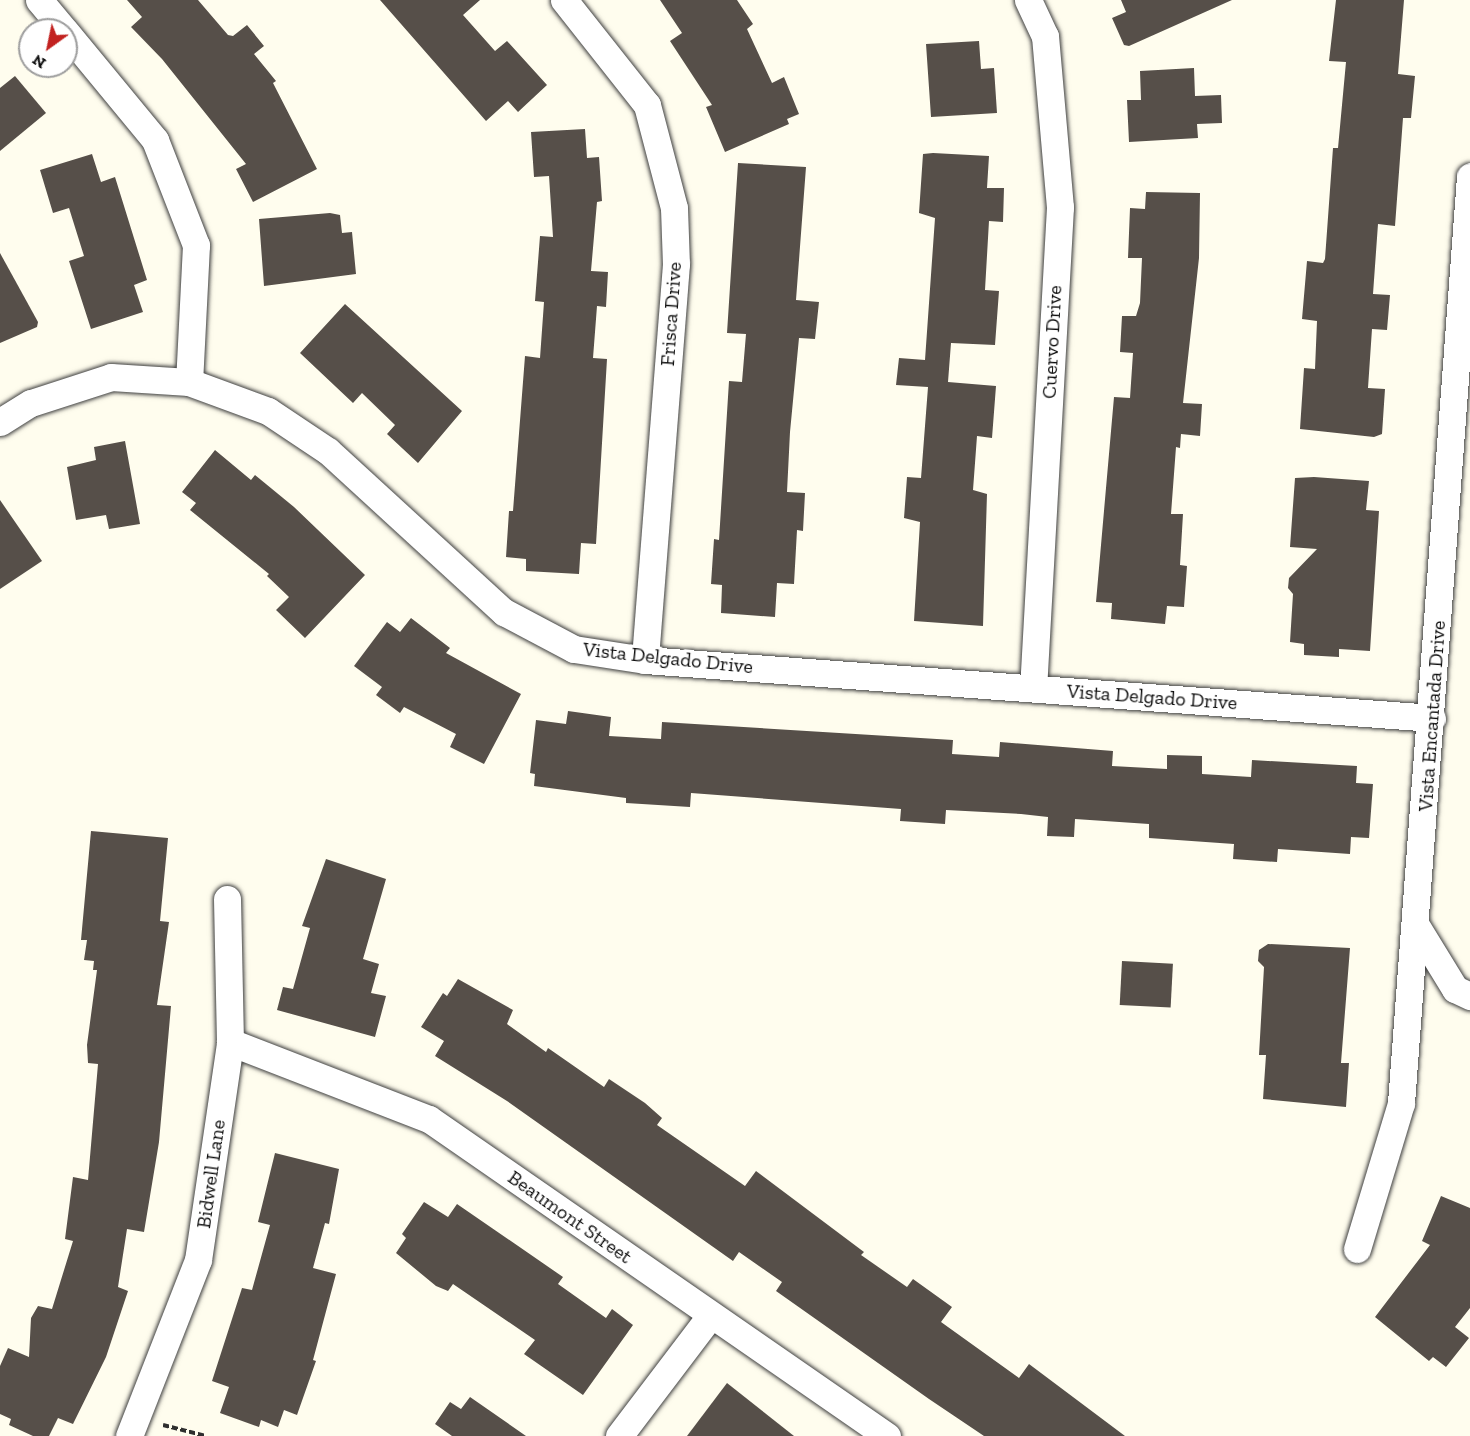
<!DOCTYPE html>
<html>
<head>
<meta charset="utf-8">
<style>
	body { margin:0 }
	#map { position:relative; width:1470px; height:1436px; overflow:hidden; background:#fffdee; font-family:"Zilla Slab",serif }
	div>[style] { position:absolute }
	.building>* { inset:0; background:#564f49; transform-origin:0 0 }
	.path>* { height:4px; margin-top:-2px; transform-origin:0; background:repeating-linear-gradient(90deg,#2f2f2f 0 6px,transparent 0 9px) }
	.roads { filter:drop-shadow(0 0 2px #404040) drop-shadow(0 0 2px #404040) }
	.minor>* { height:27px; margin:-13.5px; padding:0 13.5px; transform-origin:13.5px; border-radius:13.5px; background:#fff }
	span { translate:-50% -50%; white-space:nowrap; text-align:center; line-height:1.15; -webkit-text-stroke:6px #fff; paint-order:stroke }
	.street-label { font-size:20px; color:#0d0d0d }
	.north { position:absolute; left:18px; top:18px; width:60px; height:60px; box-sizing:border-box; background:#fff; border:2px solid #9e9e9e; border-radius:50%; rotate:213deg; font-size:16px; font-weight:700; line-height:24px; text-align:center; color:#0d0d0d }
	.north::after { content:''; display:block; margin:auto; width:21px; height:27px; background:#c22220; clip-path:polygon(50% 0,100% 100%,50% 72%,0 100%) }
</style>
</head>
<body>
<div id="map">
	<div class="building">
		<i style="clip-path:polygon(127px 0,198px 0,228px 35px,233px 36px,247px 25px,264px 46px,254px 54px,276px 81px,273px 83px,317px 169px,253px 202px,236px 169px,246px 164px,162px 59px,131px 27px,142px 17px)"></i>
		<i style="clip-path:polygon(380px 0,480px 0,463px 15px,495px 51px,507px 41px,547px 85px,518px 112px,508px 101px,486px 121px)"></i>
		<i style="clip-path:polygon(660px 0,737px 0,753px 24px,747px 29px,772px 83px,784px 77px,799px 114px,787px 119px,789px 124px,725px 152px,706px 107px,712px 105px,670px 41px,682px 33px)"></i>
		<i style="clip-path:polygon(1121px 0,1232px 0,1129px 46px,1124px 45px,1112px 18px,1126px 12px)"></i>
		<i style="clip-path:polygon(1336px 0,1404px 0,1398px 74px,1415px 76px,1411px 118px,1403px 118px,1395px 226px,1378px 224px,1373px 294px,1390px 295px,1387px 330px,1372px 329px,1368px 388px,1385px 389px,1382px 434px,1374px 437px,1300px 429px,1304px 368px,1315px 369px,1317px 321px,1302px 319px,1307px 261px,1323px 263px,1325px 259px,1333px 148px,1338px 148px,1346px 62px,1329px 61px)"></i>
		<i style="clip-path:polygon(979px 41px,981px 69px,994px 68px,997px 113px,931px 117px,926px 44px)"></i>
		<i style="clip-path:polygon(1194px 68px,1195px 96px,1221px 95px,1222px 123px,1197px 124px,1198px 138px,1129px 142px,1127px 100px,1141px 100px,1140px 71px)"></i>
		<i style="clip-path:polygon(15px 76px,46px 113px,0 151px,0 88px)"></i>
		<i style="clip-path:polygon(585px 129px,587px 158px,599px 157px,602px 201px,597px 202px,591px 271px,608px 272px,606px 307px,597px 306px,593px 358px,607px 359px,596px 544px,581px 543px,579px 574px,526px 571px,526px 559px,506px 557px,509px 511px,513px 511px,525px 356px,540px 358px,544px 302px,535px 301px,540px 236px,553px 237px,549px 176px,534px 177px,531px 132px)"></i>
		<i style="clip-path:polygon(933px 153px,989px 156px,987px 188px,1004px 188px,1003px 222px,989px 221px,985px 290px,999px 291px,995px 345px,951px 343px,948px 382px,996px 386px,992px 438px,977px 436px,973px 490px,987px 494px,983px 626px,914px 621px,920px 522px,904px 518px,907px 477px,921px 478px,928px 387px,896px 385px,899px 358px,925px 360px,935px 218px,919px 213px,923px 154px)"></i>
		<i style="clip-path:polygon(92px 154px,101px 182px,115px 177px,147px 280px,134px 285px,143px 312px,91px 329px,69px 261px,84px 256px,69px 208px,53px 213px,40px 170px)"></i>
		<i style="clip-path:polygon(738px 163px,806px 167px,796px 300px,819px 302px,815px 339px,799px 338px,790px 432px,787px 492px,805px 493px,803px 531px,797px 530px,794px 584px,777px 583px,775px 617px,721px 613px,722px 585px,711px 584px,714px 539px,719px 540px,729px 381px,742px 382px,746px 334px,727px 333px)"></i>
		<i style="clip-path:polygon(1146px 192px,1200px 193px,1199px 258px,1183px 403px,1202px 404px,1200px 436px,1181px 434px,1180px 448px,1176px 447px,1171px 514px,1183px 514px,1180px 565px,1187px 566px,1184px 607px,1167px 606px,1165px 624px,1111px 619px,1112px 603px,1096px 602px,1114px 397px,1130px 398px,1133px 353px,1120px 352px,1122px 316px,1136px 316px,1140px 303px,1142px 258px,1128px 258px,1130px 208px,1145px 209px)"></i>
		<i style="clip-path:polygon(330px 213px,340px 215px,342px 233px,352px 232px,356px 274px,264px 286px,259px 219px)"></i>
		<i style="clip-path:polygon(0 253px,38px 322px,37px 327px,0 343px)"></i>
		<i style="clip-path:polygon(345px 304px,462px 411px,418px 463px,387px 434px,395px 425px,362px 393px,353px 403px,300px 353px)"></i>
		<i style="clip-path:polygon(125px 441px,140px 524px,109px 529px,106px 515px,76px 520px,67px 467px,96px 460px,94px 447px)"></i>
		<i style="clip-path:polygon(215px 450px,251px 480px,255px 475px,294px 507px,365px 575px,305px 638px,276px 610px,289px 597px,267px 576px,269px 574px,190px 510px,196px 503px,182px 492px)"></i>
		<i style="clip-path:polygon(1314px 477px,1369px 481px,1366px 510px,1379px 511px,1370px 651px,1339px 649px,1339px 657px,1304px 655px,1304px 644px,1290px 642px,1293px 594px,1288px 588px,1289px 578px,1317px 549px,1290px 547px,1295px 478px)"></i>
		<i style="clip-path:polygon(0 500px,42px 561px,0 589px)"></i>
		<i style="clip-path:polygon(411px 618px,450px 648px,446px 653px,521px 694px,484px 764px,450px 747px,456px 734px,404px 707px,400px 713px,376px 695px,382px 687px,354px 666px,387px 622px,400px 632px)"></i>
		<i style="clip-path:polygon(568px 711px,611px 717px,609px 736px,661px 739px,662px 722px,953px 740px,952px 754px,999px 757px,1000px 742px,1113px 751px,1112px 766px,1167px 769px,1167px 755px,1202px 756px,1202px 774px,1251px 777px,1252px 760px,1357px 766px,1356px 783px,1373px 784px,1369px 838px,1351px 837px,1350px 854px,1278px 849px,1277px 862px,1233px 859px,1234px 844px,1149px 838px,1149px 824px,1075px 819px,1074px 837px,1047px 836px,1048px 817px,1021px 814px,946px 810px,945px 824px,900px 821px,901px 809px,691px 793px,690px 807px,626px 803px,626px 798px,534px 786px,535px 774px,530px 773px,536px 720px,566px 724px)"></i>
		<i style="clip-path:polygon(91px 831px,168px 838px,160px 921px,169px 922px,157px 1005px,171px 1006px,159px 1142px,144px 1232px,127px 1229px,118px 1287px,128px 1291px,106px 1357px,73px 1424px,58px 1418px,49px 1436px,33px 1436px,9px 1425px,11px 1419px,0 1414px,0 1366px,8px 1348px,29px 1357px,31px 1318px,38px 1306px,52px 1309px,73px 1241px,65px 1239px,73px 1177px,88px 1180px,98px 1064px,88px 1063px,87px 1045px,97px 970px,93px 970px,94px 961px,84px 960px,87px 940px,81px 940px)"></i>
		<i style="clip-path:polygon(326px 859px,386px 879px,363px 959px,379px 964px,371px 993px,386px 996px,375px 1037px,277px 1010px,283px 987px,293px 989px,310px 928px,302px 926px)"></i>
		<i style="clip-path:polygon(1268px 944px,1350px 948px,1341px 1063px,1349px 1063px,1346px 1107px,1263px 1099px,1266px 1055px,1259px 1055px,1264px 967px,1258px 961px,1259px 950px)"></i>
		<i style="left:1122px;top:961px;width:51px;height:44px;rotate:3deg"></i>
		<i style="clip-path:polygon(458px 979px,513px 1010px,507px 1024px,546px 1052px,548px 1048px,604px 1087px,609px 1079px,645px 1103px,662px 1118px,657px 1125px,745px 1186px,756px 1171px,864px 1252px,861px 1255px,907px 1287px,913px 1279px,952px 1307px,941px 1322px,1019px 1378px,1029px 1364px,1125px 1436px,984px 1436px,929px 1399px,776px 1291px,782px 1282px,739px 1252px,733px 1261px,507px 1101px,435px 1056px,444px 1041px,421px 1027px,443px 993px,447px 996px)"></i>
		<i style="clip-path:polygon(275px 1153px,339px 1169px,329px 1224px,325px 1223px,313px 1268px,336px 1274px,313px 1360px,316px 1361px,297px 1415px,284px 1410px,278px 1427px,261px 1420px,259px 1427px,220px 1413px,229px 1387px,212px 1381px,242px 1288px,252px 1290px,270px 1225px,258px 1222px)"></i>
		<i style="clip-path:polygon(1441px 1196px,1470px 1208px,1470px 1308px,1455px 1327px,1469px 1338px,1446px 1367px,1433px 1357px,1429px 1361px,1375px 1317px,1430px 1245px,1422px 1241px)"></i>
		<i style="clip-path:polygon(424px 1202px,448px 1217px,457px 1204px,563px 1277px,558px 1284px,606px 1318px,612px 1309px,633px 1325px,583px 1395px,524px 1354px,535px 1340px,453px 1284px,448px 1291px,436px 1286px,396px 1253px,406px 1238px,402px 1234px)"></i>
		<i style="clip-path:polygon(727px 1383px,794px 1436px,687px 1436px)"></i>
		<i style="clip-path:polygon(470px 1397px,526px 1436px,452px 1436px,435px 1424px,450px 1402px,461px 1409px)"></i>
	</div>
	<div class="path">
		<i style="left:163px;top:1425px;width:44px;rotate:14.3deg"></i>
	</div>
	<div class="roads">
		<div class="minor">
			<i style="left:39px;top:0;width:39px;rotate:50deg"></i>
			<i style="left:564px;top:0;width:134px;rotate:51.7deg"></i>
			<i style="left:647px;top:105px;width:106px;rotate:75.3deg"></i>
			<i style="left:674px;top:208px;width:56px;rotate:88deg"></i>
			<i style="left:676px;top:264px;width:397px;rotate:94.5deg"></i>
			<i style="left:1028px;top:0;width:40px;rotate:65deg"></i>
			<i style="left:1045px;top:36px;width:172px;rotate:85deg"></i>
			<i style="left:1060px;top:207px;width:482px;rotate:93.2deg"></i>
			<i style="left:66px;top:32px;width:140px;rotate:50.5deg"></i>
			<i style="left:155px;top:140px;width:113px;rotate:68.7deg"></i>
			<i style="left:196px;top:245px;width:137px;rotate:92.9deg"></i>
			<i style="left:0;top:422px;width:36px;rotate:-32deg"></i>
			<i style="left:31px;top:403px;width:84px;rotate:-18deg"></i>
			<i style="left:111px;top:377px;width:78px;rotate:3.7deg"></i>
			<i style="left:189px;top:382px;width:84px;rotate:20.2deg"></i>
			<i style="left:268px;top:411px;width:72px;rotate:33.7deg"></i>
			<i style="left:328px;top:451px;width:239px;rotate:42.5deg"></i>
			<i style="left:504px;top:612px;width:79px;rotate:27.9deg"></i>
			<i style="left:574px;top:649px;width:72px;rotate:8.8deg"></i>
			<i style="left:645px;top:660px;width:789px;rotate:4.21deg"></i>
			<i style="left:1417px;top:927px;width:73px;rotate:58.5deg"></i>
			<i style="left:1455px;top:989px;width:17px;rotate:25deg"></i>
			<i style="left:230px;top:1042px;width:213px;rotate:21.2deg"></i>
			<i style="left:429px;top:1119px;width:557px;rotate:34.69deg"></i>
			<i style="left:1357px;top:1249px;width:152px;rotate:-73.2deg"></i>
			<i style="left:1401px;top:1103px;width:929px;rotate:-85.74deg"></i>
			<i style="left:129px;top:1436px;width:189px;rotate:-68.6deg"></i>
			<i style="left:198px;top:1260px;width:220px;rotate:-81.6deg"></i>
			<i style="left:230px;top:1042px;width:143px;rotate:-91.2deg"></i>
			<i style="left:619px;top:1436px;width:152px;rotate:-52.8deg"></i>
		</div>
	</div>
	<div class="street-label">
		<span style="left:671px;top:314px;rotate:-86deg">Frisca Drive</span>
		<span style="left:1052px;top:342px;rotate:-87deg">Cuervo Drive</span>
		<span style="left:668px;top:658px;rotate:6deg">Vista Delgado Drive</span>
		<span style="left:1152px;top:697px;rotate:4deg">Vista Delgado Drive</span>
		<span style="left:1432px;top:716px;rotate:-86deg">Vista Encantada Drive</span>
		<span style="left:211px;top:1174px;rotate:-82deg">Bidwell Lane</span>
		<span style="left:570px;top:1217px;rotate:35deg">Beaumont Street</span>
	</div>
	<div class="north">N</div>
</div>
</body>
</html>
